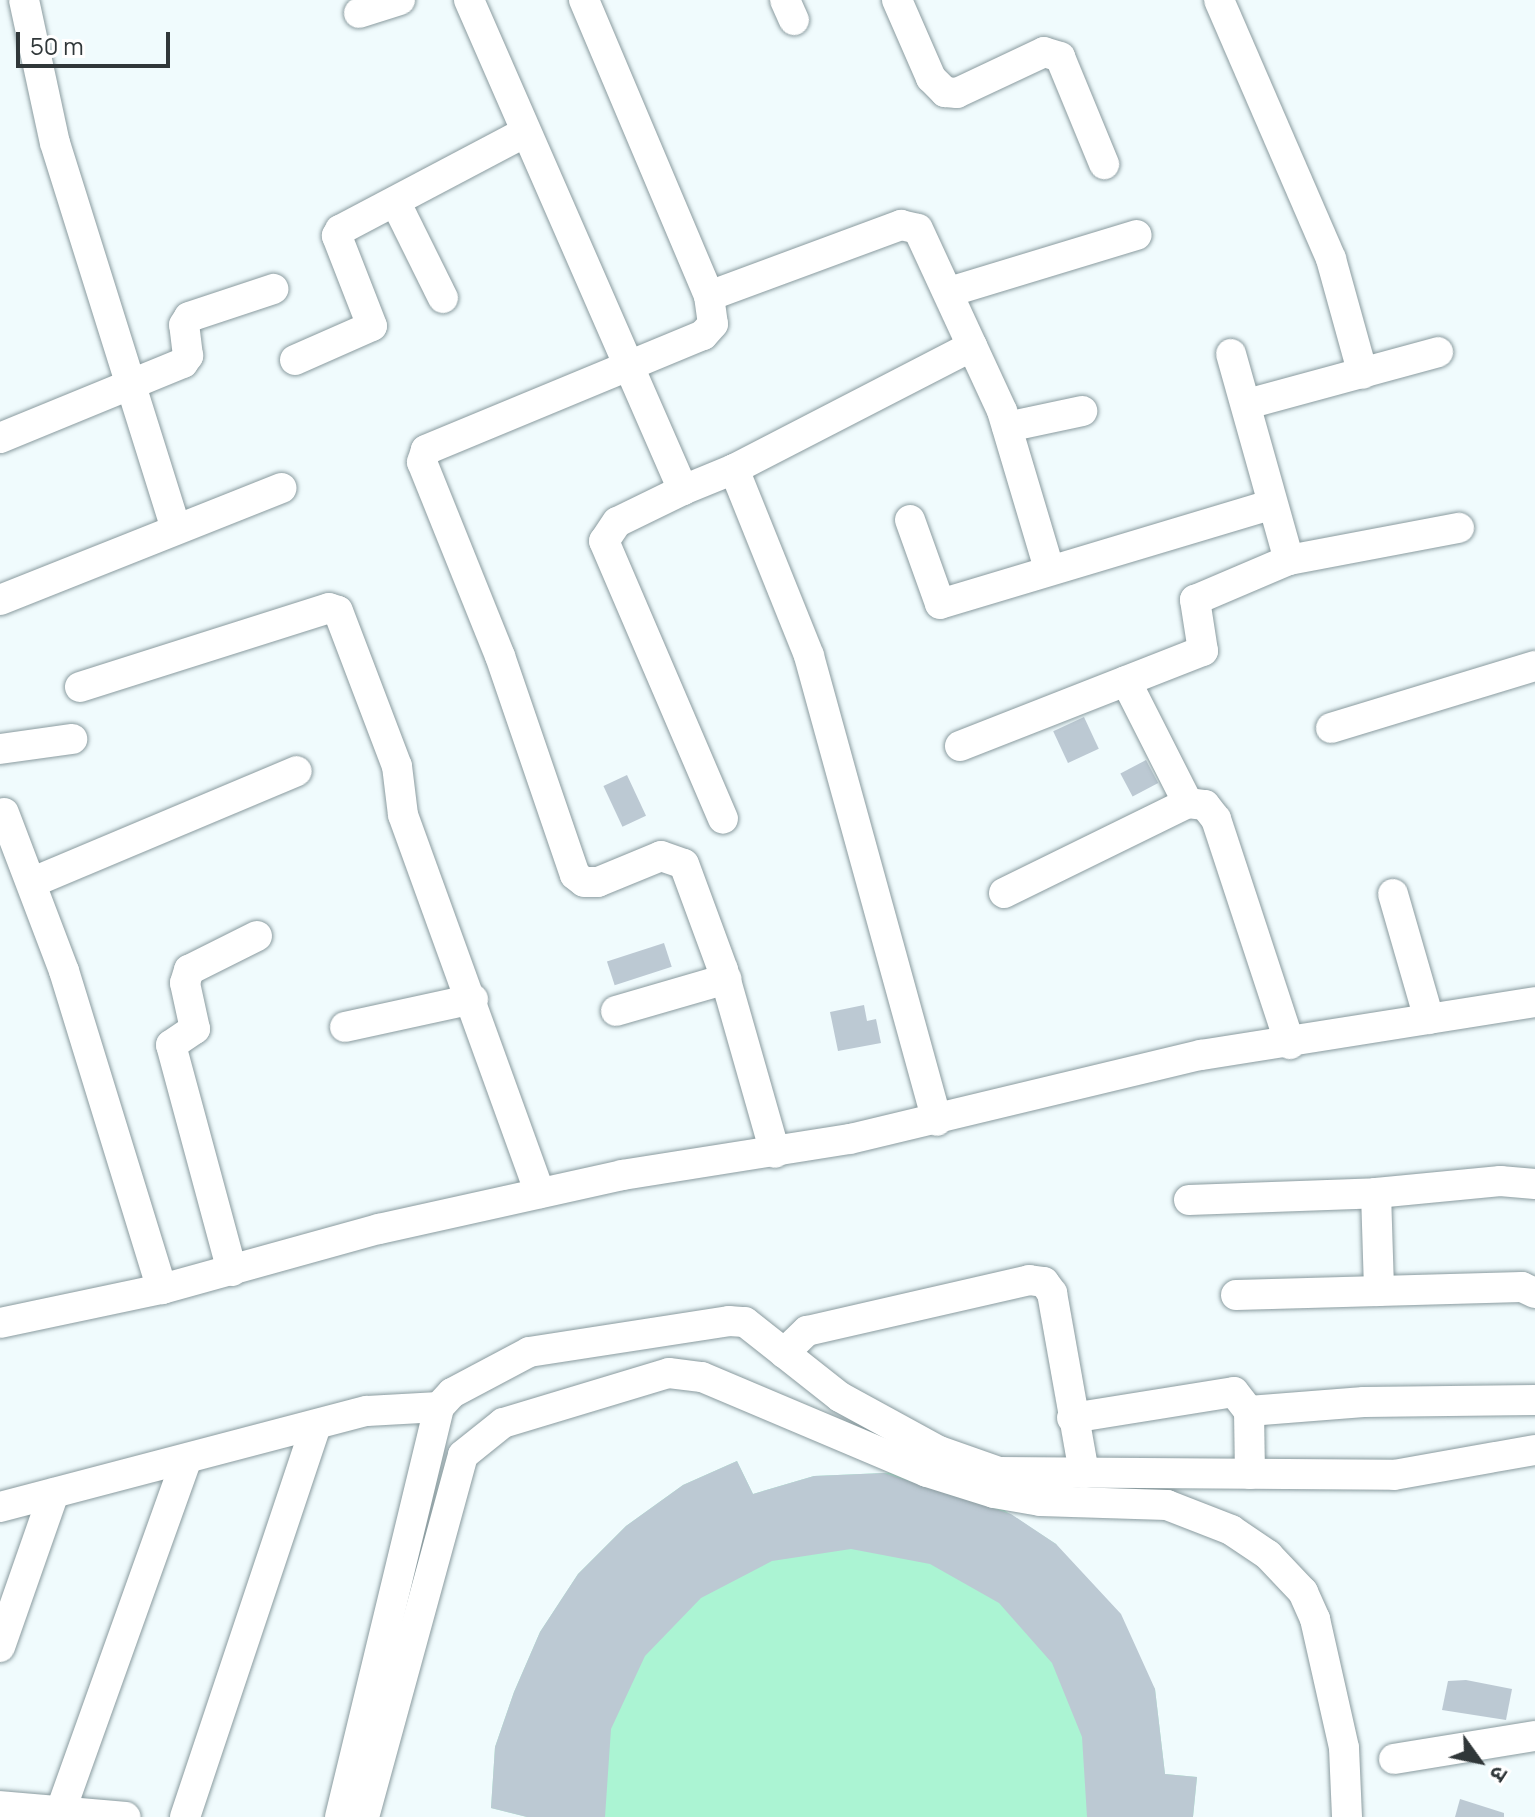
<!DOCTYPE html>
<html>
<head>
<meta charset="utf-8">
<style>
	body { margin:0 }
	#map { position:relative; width:1535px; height:1817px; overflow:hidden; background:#f0fbfd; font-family:Manrope,"Noto Sans Devanagari",sans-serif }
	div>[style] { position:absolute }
	.green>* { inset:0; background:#abf4d3 }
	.building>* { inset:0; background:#bcc9d3; transform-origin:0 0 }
	.roads { filter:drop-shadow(0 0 2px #8a9b9f) drop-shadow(0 0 2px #8a9b9f) }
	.minor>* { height:30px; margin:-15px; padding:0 15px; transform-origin:15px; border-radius:15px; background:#fff }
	span { translate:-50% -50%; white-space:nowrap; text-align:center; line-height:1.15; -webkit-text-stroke:7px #fff; paint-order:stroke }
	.north { position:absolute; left:1439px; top:1721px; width:80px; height:80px; -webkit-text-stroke:6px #fff; paint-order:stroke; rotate:123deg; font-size:22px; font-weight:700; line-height:32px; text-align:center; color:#303739 }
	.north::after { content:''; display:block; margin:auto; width:28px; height:36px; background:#303739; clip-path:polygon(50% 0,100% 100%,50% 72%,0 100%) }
	.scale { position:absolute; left:16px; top:32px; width:154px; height:36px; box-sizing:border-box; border:4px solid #303739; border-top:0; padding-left:10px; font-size:24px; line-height:28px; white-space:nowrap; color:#303739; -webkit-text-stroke:6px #fff; paint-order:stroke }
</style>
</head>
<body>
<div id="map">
	<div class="green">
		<i style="clip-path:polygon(737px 1461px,753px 1494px,814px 1476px,906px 1472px,978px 1493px,1056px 1544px,1155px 1689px,1165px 1774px,1197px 1777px,1193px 1817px,527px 1817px,491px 1808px,495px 1747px,514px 1692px,540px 1632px,578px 1574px,626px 1526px,683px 1485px)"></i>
	</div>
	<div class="building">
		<i style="left:1084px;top:717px;width:35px;height:34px;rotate:65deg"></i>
		<i style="left:1146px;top:760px;width:26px;height:29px;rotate:62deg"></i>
		<i style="left:627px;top:775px;width:45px;height:26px;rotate:65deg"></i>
		<i style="left:664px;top:943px;width:25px;height:60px;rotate:72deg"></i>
		<i style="clip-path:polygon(864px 1005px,867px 1021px,876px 1019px,881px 1043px,838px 1051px,830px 1012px)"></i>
		<i style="clip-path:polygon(737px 1461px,753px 1494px,814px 1476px,884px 1473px,1011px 1514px,1056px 1544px,1121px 1614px,1155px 1689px,1165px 1774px,1197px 1777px,1193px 1817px,1087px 1817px,1082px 1737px,1052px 1663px,999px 1603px,930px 1564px,851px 1549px,772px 1561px,701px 1598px,645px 1656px,611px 1729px,605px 1817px,527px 1817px,491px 1808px,495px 1747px,514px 1692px,540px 1632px,578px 1574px,626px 1526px,683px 1485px)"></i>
		<i style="clip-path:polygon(1466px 1680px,1512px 1689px,1506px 1720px,1442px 1710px,1448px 1681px)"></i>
		<i style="clip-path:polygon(1460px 1799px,1504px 1813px,1504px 1817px,1455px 1817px)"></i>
	</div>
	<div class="roads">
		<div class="minor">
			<i style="left:24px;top:0;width:146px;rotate:77.8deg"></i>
			<i style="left:55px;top:143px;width:404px;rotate:72.6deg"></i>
			<i style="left:469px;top:0;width:535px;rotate:66.41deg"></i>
			<i style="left:683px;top:490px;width:55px;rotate:-22.4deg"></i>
			<i style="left:734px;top:469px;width:268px;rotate:-27.3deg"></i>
			<i style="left:584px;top:0;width:321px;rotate:67.1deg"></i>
			<i style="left:709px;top:296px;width:28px;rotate:82deg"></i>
			<i style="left:713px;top:324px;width:15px;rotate:132deg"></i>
			<i style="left:703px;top:335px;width:300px;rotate:157.5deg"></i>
			<i style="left:426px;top:450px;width:13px;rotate:108deg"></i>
			<i style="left:422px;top:462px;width:209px;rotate:68.1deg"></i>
			<i style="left:500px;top:656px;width:231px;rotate:71.1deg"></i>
			<i style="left:575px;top:875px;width:11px;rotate:38deg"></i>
			<i style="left:584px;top:882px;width:14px"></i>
			<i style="left:598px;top:882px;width:68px;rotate:-22.4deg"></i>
			<i style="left:661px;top:856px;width:24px;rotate:19deg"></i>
			<i style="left:684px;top:864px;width:113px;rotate:69.8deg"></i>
			<i style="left:723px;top:970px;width:190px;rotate:74.1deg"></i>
			<i style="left:785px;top:0;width:22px;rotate:66deg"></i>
			<i style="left:897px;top:0;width:85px;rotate:66.4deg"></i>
			<i style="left:931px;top:78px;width:20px;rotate:45deg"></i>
			<i style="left:945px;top:92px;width:12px;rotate:5deg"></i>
			<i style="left:957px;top:93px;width:96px;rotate:-25.2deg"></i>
			<i style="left:1044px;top:52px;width:17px;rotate:17deg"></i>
			<i style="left:1060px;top:57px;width:116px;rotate:67.6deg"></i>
			<i style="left:1219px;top:0;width:282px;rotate:66.6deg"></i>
			<i style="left:1331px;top:259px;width:119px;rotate:74.5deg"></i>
			<i style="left:359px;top:13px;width:43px;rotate:-17.6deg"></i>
			<i style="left:396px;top:203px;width:106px;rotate:63.7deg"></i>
			<i style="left:949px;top:292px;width:196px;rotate:-16.9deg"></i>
			<i style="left:709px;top:296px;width:205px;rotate:-20.3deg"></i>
			<i style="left:901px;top:225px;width:17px;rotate:13deg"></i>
			<i style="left:918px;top:229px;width:200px;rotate:65.2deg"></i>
			<i style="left:1002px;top:411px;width:165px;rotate:73.4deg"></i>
			<i style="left:1231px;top:354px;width:214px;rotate:74.3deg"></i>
			<i style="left:295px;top:360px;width:84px;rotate:-23.8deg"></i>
			<i style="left:372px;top:326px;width:97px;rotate:-111.3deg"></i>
			<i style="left:337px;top:236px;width:7px;rotate:-63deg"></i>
			<i style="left:340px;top:230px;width:210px;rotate:-27.8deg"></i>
			<i style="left:1247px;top:404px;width:198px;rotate:-15.2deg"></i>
			<i style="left:1007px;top:427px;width:77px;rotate:-12deg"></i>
			<i style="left:0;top:438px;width:198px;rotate:-22.3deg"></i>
			<i style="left:183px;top:363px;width:9px;rotate:-54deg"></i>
			<i style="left:188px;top:356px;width:31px;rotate:-97deg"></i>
			<i style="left:184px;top:325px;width:9px;rotate:-58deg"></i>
			<i style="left:189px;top:317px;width:89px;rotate:-18.4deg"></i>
			<i style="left:734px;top:469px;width:201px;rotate:68.1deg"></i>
			<i style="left:809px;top:656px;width:482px;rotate:74.6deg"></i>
			<i style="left:683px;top:490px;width:73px;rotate:154.1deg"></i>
			<i style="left:617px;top:522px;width:23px;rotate:124deg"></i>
			<i style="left:604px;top:541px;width:302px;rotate:66.8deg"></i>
			<i style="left:910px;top:520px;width:89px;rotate:70.3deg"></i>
			<i style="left:940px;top:604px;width:345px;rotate:-16.7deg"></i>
			<i style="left:0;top:600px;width:303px;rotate:-21.7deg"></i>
			<i style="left:1126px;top:681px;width:137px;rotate:63.1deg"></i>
			<i style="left:80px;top:687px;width:261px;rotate:-17.6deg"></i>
			<i style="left:329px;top:608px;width:9px;rotate:18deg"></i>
			<i style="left:338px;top:611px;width:166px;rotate:69.2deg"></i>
			<i style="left:397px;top:766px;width:49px;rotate:83deg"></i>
			<i style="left:403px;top:815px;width:402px;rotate:70.1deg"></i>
			<i style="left:1331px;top:728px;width:213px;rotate:-16.9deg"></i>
			<i style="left:960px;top:746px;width:261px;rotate:-21.4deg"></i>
			<i style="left:1203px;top:651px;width:52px;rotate:-98.9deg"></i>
			<i style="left:1195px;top:600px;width:102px;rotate:-23.1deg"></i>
			<i style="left:1289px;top:560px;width:173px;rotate:-10.7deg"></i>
			<i style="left:0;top:749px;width:73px;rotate:-7.9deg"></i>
			<i style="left:4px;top:813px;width:169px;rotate:69.2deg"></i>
			<i style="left:64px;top:971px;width:333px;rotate:72.9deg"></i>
			<i style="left:33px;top:882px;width:286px;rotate:-22.8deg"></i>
			<i style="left:1004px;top:893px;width:205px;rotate:-26.1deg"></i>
			<i style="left:1188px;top:803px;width:17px;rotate:7deg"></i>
			<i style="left:1205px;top:805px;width:18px;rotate:52deg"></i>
			<i style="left:1216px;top:819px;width:237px;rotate:71.8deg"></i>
			<i style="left:1393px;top:894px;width:130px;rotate:73.9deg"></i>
			<i style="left:616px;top:1011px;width:115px;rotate:-16.2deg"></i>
			<i style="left:345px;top:1027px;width:131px;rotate:-12.3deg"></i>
			<i style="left:1376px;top:1193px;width:98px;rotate:88.2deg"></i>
			<i style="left:1189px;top:1200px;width:187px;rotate:-2.1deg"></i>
			<i style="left:1376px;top:1193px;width:125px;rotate:-5.5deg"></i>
			<i style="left:1500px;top:1181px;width:35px;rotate:5deg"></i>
			<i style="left:232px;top:1271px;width:234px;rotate:-105.1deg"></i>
			<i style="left:171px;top:1045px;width:29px;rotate:-34deg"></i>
			<i style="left:195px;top:1029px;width:47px;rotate:-102.3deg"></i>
			<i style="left:185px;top:983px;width:14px;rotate:-73deg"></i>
			<i style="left:189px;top:970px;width:76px;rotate:-26.6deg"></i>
			<i style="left:1236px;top:1295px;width:286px;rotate:-1.6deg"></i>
			<i style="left:1522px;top:1287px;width:14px;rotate:25deg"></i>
			<i style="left:0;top:1323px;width:166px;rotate:-11.9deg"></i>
			<i style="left:162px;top:1289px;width:225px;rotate:-15.5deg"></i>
			<i style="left:379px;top:1229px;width:249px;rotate:-12.5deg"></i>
			<i style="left:622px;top:1175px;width:231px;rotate:-9deg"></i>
			<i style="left:850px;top:1139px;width:361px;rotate:-13.5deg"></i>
			<i style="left:1201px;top:1055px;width:338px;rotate:-9deg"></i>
			<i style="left:784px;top:1353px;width:32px;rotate:-44deg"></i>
			<i style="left:807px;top:1331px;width:228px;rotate:-12.9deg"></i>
			<i style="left:1029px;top:1280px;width:15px;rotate:8deg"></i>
			<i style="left:1044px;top:1282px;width:14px;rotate:54deg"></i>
			<i style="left:1052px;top:1293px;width:183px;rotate:79.9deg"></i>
			<i style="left:1249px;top:1411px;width:115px;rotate:-4.5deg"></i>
			<i style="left:1364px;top:1402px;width:171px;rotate:-0.7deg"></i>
			<i style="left:1072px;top:1418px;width:164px;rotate:-9.1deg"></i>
			<i style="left:1234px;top:1392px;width:24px;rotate:52deg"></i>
			<i style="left:1249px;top:1411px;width:63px;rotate:89.1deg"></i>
			<i style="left:0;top:1507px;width:379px;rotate:-14.7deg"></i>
			<i style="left:367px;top:1411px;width:72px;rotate:-3.2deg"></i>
			<i style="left:0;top:1647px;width:163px;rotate:-70.7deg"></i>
			<i style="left:1394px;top:1759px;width:143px;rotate:-9.3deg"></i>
			<i style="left:0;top:1806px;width:126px;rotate:5deg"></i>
			<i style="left:61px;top:1810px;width:373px;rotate:-70.3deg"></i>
			<i style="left:185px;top:1817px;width:412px;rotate:-71.5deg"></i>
			<i style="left:340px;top:1817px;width:422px;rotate:-76.4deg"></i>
			<i style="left:439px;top:1407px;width:19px;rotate:-47deg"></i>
			<i style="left:452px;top:1393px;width:87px;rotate:-28deg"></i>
			<i style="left:529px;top:1352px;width:202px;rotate:-8.8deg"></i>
			<i style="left:729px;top:1321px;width:16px;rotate:4deg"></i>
			<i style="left:745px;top:1322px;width:121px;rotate:38.3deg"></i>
			<i style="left:840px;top:1397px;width:113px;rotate:28.6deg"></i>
			<i style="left:939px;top:1451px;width:64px;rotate:19.3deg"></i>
			<i style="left:999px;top:1472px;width:395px;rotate:0.4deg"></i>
			<i style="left:1394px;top:1475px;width:143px;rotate:-10.1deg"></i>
			<i style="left:364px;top:1817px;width:375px;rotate:-74.7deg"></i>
			<i style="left:463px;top:1455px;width:51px;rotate:-38.7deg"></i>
			<i style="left:503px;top:1423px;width:173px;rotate:-16.8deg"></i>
			<i style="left:669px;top:1373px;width:33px;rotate:7deg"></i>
			<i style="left:702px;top:1377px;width:244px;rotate:22.9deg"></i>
			<i style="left:927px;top:1472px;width:70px;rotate:17.4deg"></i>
			<i style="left:994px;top:1493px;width:47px;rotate:9.9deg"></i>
			<i style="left:1040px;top:1501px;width:127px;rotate:1.8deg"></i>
			<i style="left:1167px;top:1505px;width:69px;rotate:21.3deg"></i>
			<i style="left:1231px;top:1530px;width:45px;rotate:34deg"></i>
			<i style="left:1268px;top:1555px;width:51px;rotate:46.6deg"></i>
			<i style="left:1303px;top:1592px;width:30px;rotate:66deg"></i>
			<i style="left:1315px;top:1619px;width:132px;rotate:77.3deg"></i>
			<i style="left:1344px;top:1748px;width:69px;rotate:87.5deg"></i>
		</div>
	</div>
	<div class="north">उ</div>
	<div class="scale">50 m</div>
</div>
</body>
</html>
